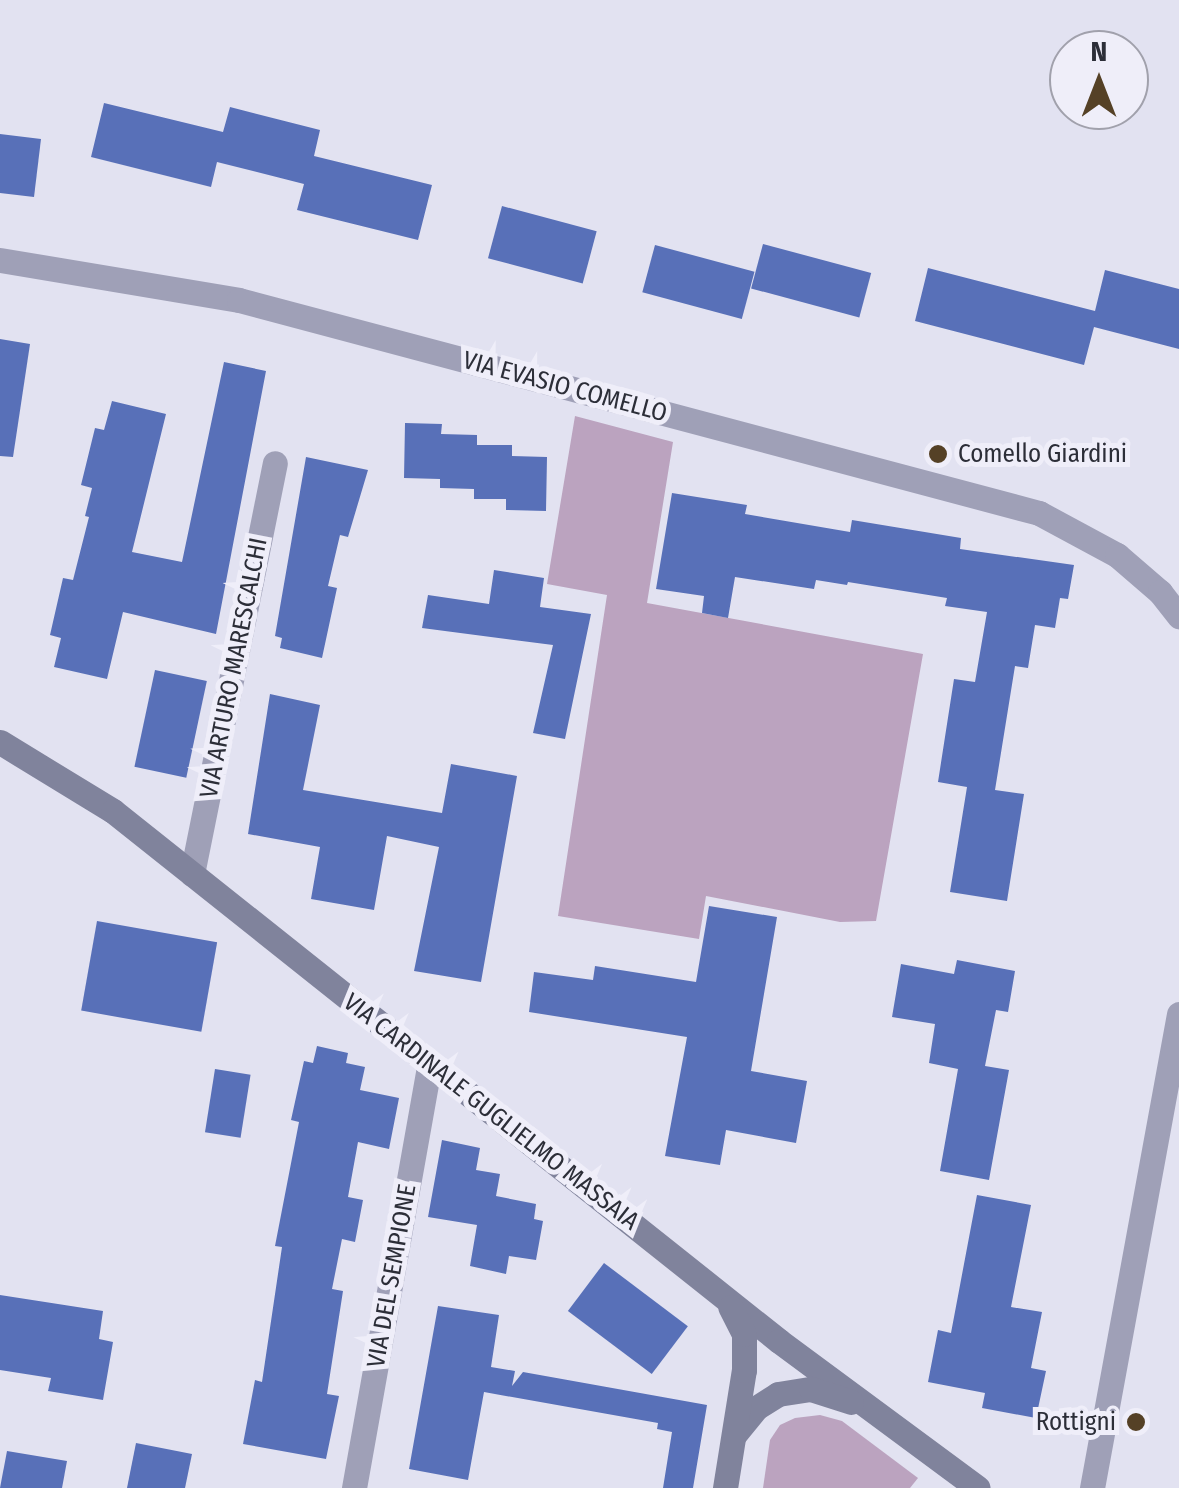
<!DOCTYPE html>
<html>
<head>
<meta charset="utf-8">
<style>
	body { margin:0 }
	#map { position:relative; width:1179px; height:1488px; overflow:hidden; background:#e2e2f1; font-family:"Fira Sans Condensed",sans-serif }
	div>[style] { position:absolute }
	.green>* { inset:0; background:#bba3bf }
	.building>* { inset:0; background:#5870b8; transform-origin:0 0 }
	.street>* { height:25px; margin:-12.5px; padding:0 12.5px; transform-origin:12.5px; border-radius:12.5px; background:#9fa0b7 }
	.secondary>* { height:25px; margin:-12.5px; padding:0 12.5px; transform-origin:12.5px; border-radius:12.5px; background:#80839c }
	.dots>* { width:28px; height:28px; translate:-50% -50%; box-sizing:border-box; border:5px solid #efeef9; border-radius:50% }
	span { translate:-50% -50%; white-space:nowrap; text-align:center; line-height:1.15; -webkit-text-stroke:10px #efeef9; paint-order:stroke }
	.street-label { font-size:25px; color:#2c2e38 }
	.poi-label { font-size:25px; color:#2c2e38 }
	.left { translate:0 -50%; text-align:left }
	.right { translate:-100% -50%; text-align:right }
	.north { position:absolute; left:1049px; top:30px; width:100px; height:100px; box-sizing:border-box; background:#efeef9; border:2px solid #a1a1ac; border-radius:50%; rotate:0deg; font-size:28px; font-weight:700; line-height:40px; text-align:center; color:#2c2e38 }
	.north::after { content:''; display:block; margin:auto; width:35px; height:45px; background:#554126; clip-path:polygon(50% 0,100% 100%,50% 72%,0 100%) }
</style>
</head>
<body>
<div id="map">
	<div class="green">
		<i style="clip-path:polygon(575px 416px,673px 442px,647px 603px,923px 654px,876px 921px,840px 922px,706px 896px,699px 939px,558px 916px,607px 595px,547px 584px)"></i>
		<i style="clip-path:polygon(820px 1415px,842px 1421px,918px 1478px,910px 1488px,763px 1488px,770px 1440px,780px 1425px,795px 1418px)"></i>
	</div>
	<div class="building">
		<i style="clip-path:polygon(104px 103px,223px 132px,230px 107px,320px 130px,314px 156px,432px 185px,418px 240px,297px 210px,304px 184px,217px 162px,211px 187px,91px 157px)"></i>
		<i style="clip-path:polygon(0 134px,41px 139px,34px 197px,0 193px)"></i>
		<i style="left:502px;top:206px;width:98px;height:54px;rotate:15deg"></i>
		<i style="left:763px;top:244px;width:112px;height:46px;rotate:15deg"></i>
		<i style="left:655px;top:245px;width:103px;height:49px;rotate:15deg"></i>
		<i style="clip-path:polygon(928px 268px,1095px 311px,1105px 270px,1179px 289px,1179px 349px,1094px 327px,1084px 365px,915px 321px)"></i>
		<i style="clip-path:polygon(0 339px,30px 344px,13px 457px,0 456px)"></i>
		<i style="clip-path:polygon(224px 362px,266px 371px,216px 634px,123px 612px,107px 679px,54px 667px,61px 638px,50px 635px,63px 578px,73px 580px,89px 517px,85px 516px,92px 488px,81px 485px,95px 428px,104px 430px,112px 401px,166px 414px,132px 552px,182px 562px)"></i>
		<i style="clip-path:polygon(405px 423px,442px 424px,441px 434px,477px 435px,477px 445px,512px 445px,512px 456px,547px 457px,546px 511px,506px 510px,506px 499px,474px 499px,474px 489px,440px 488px,440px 479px,404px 478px)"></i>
		<i style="clip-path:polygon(306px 457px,368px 470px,348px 537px,340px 535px,328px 586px,337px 588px,322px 658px,280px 648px,282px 638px,275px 636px)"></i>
		<i style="clip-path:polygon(672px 493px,747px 505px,745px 514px,850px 532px,852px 520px,961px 538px,960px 549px,1074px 565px,1068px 599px,1060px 598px,1055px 628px,1035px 625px,1028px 668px,1015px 666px,995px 790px,1024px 794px,1007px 901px,950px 892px,967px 787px,938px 782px,954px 679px,975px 682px,987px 612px,945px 606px,947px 598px,848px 582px,847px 585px,816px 580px,814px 589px,735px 577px,728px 618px,702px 613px,704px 596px,656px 589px)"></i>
		<i style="clip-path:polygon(494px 570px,544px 578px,540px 607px,591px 614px,565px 739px,533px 733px,553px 645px,422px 628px,428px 595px,489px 604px)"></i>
		<i style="left:155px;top:670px;width:53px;height:99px;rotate:12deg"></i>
		<i style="clip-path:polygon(270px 694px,320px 705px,303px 790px,442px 813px,451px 764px,517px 776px,481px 982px,414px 971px,439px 847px,387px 836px,374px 910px,311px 899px,320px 847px,248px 834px)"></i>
		<i style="clip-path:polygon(709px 906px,777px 917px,751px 1071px,807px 1081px,796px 1143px,726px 1130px,720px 1165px,665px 1156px,687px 1037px,529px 1012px,534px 972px,593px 980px,595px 966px,696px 982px)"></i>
		<i style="left:97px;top:921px;width:122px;height:91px;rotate:10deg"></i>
		<i style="clip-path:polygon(957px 960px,1015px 971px,1008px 1012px,996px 1010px,985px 1066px,1009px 1070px,989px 1180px,940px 1171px,958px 1069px,929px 1063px,935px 1024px,892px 1017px,901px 964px,954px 974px)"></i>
		<i style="clip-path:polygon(317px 1046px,348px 1053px,346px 1063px,365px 1067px,360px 1090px,399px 1098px,389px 1149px,358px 1142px,348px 1197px,363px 1200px,355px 1242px,342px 1239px,332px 1289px,343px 1291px,327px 1394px,339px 1396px,326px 1459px,243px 1444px,255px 1380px,262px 1382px,282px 1247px,275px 1246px,299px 1122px,291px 1120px,304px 1061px,313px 1063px)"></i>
		<i style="left:215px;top:1069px;width:36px;height:64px;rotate:9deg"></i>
		<i style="clip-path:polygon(442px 1140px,480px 1148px,476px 1170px,500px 1174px,496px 1196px,536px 1204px,534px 1219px,543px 1221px,536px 1260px,509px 1256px,506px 1274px,470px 1266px,477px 1225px,428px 1217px)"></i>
		<i style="clip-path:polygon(977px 1195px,1031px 1205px,1011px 1307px,1042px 1312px,1031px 1368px,1046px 1371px,1036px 1418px,982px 1408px,985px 1393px,928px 1382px,938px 1330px,951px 1333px)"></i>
		<i style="left:604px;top:1263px;width:105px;height:60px;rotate:37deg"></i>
		<i style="clip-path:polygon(0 1295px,103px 1311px,99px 1339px,113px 1342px,103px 1400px,48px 1391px,51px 1378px,0 1370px)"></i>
		<i style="clip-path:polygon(438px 1306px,499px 1315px,491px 1367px,515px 1371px,512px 1386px,523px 1372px,707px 1405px,693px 1488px,663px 1488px,672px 1432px,657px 1429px,658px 1423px,484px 1392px,468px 1480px,409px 1469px)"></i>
		<i style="clip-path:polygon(136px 1443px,192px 1454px,185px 1488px,127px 1488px)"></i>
		<i style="clip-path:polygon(7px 1451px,67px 1461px,62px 1488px,0 1488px)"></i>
	</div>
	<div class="street">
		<i style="left:0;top:260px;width:242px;rotate:9.5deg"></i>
		<i style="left:239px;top:300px;width:828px;rotate:14.91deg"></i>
		<i style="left:1039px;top:513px;width:89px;rotate:28.3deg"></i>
		<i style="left:1117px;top:555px;width:57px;rotate:40.7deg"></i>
		<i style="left:1160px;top:592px;width:31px;rotate:52deg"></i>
		<i style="left:192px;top:874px;width:419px;rotate:-78.6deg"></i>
		<i style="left:354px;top:1488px;width:432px;rotate:-79.9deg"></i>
		<i style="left:1092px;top:1488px;width:482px;rotate:-79.6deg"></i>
	</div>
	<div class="secondary">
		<i style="left:0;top:742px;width:132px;rotate:31.4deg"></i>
		<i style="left:113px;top:811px;width:851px;rotate:38.51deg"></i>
		<i style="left:779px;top:1341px;width:247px;rotate:36.5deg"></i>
		<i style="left:735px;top:1434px;width:33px;rotate:-51deg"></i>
		<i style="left:756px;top:1408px;width:26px;rotate:-32deg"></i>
		<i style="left:778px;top:1394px;width:33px;rotate:-9deg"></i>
		<i style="left:811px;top:1389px;width:42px;rotate:18deg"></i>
		<i style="left:725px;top:1488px;width:120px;rotate:-80.9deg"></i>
		<i style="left:744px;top:1370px;width:36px;rotate:-90deg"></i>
		<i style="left:744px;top:1334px;width:30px;rotate:-117deg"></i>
	</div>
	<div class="dots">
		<i style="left:938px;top:454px;background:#554126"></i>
		<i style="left:1136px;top:1422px;background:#554126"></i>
	</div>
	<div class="street-label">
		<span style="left:565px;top:387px;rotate:15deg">VIA EVASIO COMELLO</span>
		<span style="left:234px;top:668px;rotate:-79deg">VIA ARTURO MARESCALCHI</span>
		<span style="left:491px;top:1112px;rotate:38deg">VIA CARDINALE GUGLIELMO MASSAIA</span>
		<span style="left:392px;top:1276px;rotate:-80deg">VIA DEL SEMPIONE</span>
	</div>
	<div class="poi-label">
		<span class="left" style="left:958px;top:454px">Comello Giardini</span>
		<span class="right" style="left:1116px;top:1422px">Rottigni</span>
	</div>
	<div class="north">N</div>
</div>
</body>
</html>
